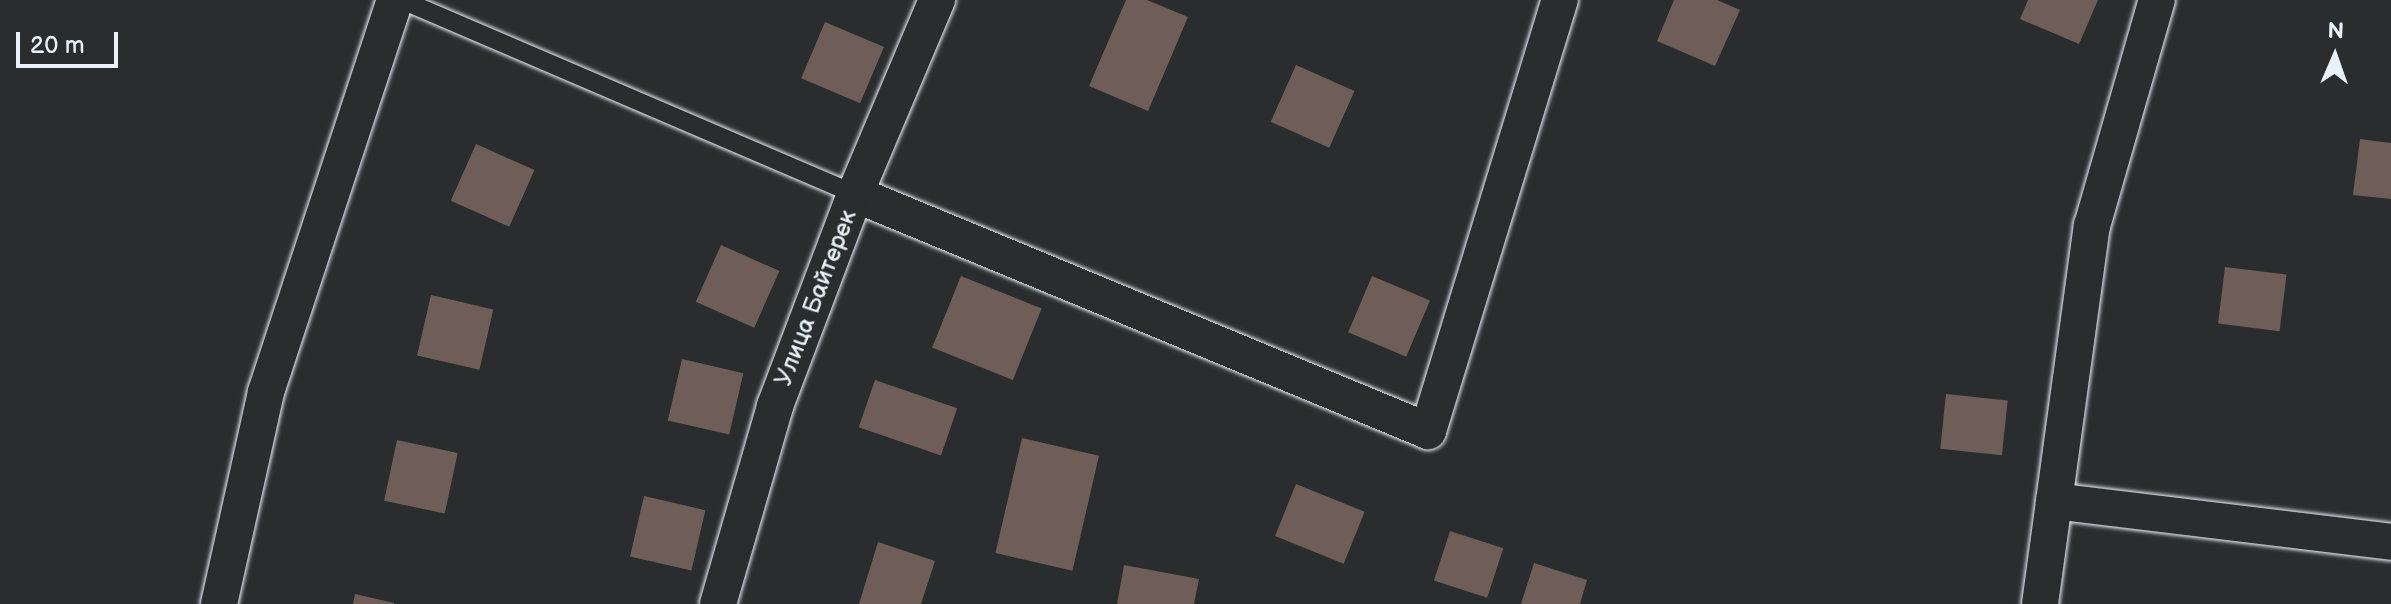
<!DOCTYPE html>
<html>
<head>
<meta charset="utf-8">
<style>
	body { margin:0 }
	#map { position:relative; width:2391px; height:604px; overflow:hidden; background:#2a2d2e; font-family:"Balsamiq Sans",sans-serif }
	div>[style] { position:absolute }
	.building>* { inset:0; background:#6f5d58; transform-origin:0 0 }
	.roads { filter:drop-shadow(0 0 2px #e8f1f8) drop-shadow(0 0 2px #e8f1f8) }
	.lane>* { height:18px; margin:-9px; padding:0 9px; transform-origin:9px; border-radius:9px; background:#2a2d2e }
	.street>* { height:36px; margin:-18px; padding:0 18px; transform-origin:18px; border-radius:18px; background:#2a2d2e }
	span { translate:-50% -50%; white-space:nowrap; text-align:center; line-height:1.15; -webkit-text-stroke:6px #2a2d2e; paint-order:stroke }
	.street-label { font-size:24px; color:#e8f1f8 }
	.north { position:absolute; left:2295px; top:16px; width:80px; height:80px; -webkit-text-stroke:6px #2a2d2e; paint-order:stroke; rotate:2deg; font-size:22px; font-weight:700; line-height:32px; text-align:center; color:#e8f1f8 }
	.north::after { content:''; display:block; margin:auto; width:28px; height:36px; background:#e8f1f8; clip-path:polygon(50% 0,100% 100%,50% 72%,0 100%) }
	.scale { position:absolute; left:16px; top:32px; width:102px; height:36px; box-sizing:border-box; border:4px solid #e8f1f8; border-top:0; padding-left:10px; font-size:24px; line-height:28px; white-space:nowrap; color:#e8f1f8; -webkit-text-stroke:6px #2a2d2e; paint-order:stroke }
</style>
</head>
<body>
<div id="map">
	<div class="building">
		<i style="clip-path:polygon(1126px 0,1147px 0,1188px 17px,1148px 111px,1089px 86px)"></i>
		<i style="clip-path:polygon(1674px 0,1717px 0,1740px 10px,1715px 66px,1657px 41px)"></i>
		<i style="clip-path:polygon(2028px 0,2098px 0,2079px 44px,2020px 19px)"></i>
		<i style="left:825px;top:22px;width:64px;height:61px;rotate:23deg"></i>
		<i style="left:1296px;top:65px;width:64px;height:62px;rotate:24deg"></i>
		<i style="clip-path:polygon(2360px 139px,2391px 143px,2391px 199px,2353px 195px)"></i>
		<i style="left:476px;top:144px;width:64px;height:62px;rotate:24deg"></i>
		<i style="left:721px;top:245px;width:64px;height:62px;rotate:24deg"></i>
		<i style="left:2225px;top:267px;width:62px;height:57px;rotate:7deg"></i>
		<i style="left:961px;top:276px;width:87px;height:77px;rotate:22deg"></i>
		<i style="left:1372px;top:276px;width:63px;height:61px;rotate:23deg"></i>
		<i style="left:431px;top:295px;width:64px;height:62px;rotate:13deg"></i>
		<i style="left:682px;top:359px;width:63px;height:63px;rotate:13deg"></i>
		<i style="left:875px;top:380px;width:87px;height:50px;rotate:19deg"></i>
		<i style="left:1946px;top:394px;width:62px;height:55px;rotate:6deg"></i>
		<i style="left:1022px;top:438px;width:79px;height:118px;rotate:13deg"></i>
		<i style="left:397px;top:440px;width:62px;height:62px;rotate:12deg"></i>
		<i style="left:1296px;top:484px;width:74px;height:56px;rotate:22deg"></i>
		<i style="left:644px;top:496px;width:63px;height:62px;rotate:13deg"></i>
		<i style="left:1450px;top:531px;width:56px;height:52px;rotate:18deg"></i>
		<i style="clip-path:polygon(878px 542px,935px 561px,921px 604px,859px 604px)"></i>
		<i style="clip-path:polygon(1534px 563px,1587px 580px,1580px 604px,1521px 604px)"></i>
		<i style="clip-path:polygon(1124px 565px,1199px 579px,1194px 604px,1117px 604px)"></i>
		<i style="clip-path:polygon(355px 594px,394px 603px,394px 604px,353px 604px)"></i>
	</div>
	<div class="roads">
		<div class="lane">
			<i style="left:402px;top:0;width:493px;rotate:23.2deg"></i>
		</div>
		<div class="street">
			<i style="left:855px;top:194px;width:620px;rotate:22.47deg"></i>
			<i style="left:1428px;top:431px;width:451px;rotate:-73deg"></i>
			<i style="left:2054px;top:501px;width:339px;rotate:6.9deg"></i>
			<i style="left:219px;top:604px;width:217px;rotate:-77.5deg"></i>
			<i style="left:266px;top:392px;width:413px;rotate:-71.8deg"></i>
			<i style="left:718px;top:604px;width:206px;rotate:-73.9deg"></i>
			<i style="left:775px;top:406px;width:227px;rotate:-69.3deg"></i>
			<i style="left:855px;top:194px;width:211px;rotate:-67.1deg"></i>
			<i style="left:2040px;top:604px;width:382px;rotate:-82.2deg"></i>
			<i style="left:2092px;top:226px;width:235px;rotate:-74deg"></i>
		</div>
	</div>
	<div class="street-label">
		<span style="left:816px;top:298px;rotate:-69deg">Улица Байтерек</span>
	</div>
	<div class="north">N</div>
	<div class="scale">20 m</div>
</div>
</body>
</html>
